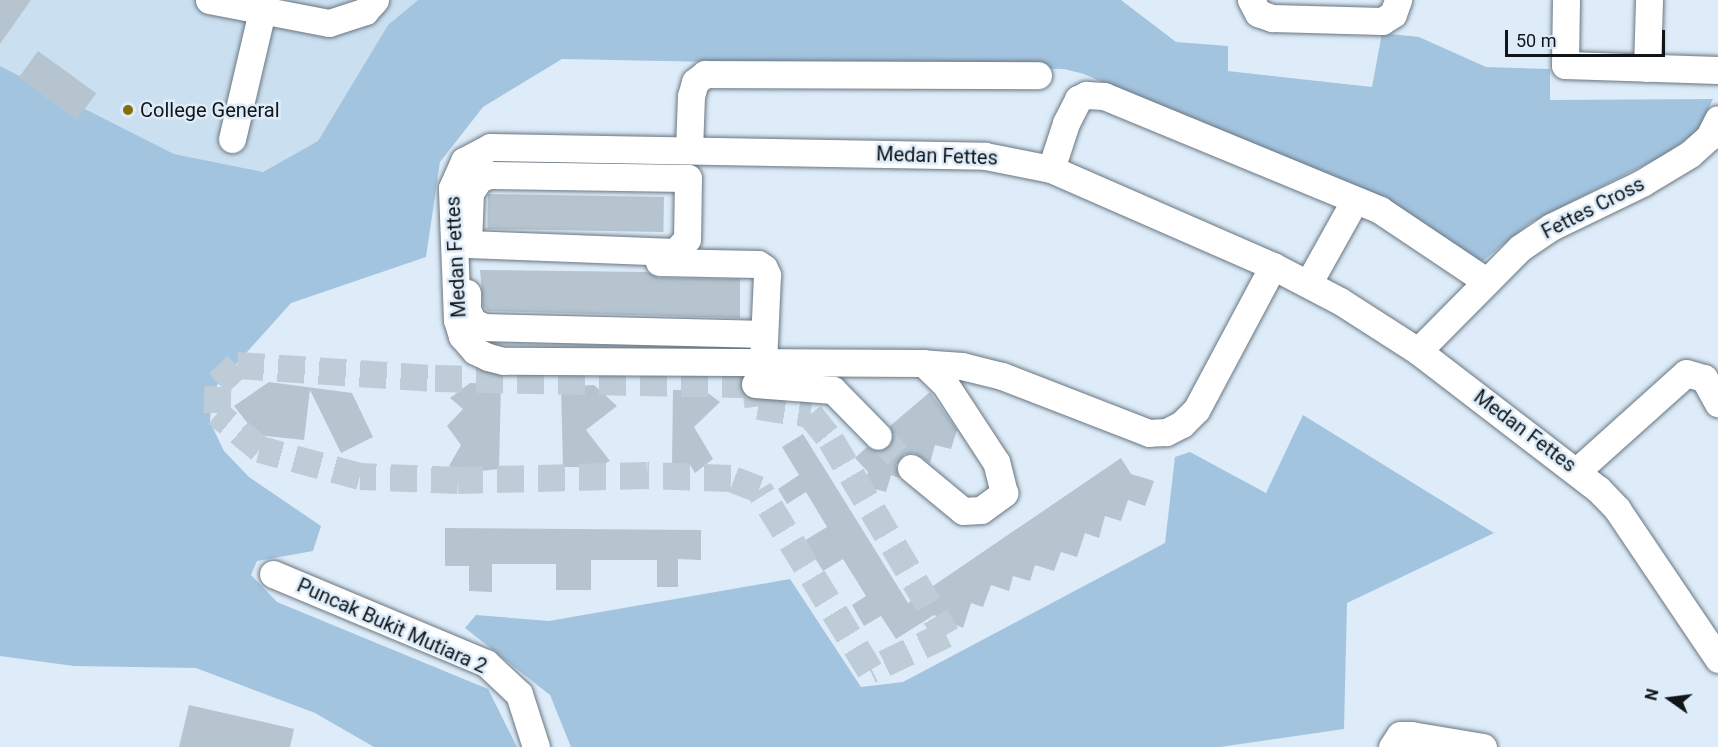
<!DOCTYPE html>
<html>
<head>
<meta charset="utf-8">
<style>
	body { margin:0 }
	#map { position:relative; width:1718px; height:747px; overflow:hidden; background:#ddecf8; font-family:Roboto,sans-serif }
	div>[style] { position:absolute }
	.built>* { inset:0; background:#cadff0 }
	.green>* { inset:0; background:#a3c4df }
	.building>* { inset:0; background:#b6c4cf; transform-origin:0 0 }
	.minor-tunnel>* { height:27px; margin-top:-13.5px; transform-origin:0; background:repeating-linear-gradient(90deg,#beccd7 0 27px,transparent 0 41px) }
	.roads { filter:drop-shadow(0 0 2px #697681) drop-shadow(0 0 2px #697681) }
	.minor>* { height:27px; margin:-13.5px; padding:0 13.5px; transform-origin:13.5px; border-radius:13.5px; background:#fff }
	.dots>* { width:16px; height:16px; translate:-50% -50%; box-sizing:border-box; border:3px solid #ddecf8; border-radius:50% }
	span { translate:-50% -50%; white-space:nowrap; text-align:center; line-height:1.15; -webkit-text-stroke:5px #ddecf8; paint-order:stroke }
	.poi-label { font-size:20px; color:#101519 }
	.left { translate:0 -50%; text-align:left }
	.street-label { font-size:20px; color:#101519 }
	.north { position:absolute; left:1640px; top:669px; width:60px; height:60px; -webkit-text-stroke:4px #ddecf8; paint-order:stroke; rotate:284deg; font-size:16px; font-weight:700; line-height:24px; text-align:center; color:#101519 }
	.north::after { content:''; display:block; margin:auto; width:21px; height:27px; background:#101519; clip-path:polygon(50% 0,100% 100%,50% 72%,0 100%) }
	.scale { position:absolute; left:1505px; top:30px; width:160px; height:27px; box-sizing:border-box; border:3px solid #101519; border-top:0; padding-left:8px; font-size:18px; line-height:21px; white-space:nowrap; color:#101519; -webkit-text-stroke:4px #ddecf8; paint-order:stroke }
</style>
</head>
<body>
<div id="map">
	<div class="built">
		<i style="clip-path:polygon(0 0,418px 0,388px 25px,318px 141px,263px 172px,174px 154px,0 66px)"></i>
	</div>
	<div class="green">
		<i style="clip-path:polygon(418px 0,1121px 0,1176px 42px,1228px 46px,1228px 71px,1372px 87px,1382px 33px,1419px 37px,1486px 67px,1550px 69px,1550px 100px,1713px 99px,1698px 131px,1664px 155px,1530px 223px,1479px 264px,1283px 162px,1084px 74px,1064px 69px,562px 59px,483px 107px,440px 162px,426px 257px,291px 303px,212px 391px,210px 422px,224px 451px,249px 477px,321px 526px,313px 551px,257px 561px,251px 575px,277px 602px,488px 689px,517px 747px,374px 747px,315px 713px,196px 668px,74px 666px,0 656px,0 66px,174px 154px,263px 172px,318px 141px,388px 25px)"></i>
		<i style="clip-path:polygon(1303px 415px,1494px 533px,1347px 603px,1344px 729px,1220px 747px,571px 747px,550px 695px,465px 628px,476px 615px,549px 621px,790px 579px,861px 687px,903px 682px,1165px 543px,1175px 457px,1190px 452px,1266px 493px)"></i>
	</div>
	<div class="building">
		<i style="clip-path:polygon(0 0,31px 0,0 44px)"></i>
		<i style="left:38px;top:51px;width:72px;height:33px;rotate:36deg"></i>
		<i style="left:488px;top:194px;width:176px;height:35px;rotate:1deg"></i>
		<i style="clip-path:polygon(480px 270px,647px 272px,659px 278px,740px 279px,740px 318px,488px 311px,483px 306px)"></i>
		<i style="clip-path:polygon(269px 382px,352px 393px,373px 437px,341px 453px,310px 390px,304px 440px,257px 435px,234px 406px)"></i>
		<i style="clip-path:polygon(470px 383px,501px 384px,499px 469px,471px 472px,449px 466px,461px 445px,447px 426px,463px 409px,450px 398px)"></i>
		<i style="clip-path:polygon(594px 385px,617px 406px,586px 430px,610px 461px,588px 472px,579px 467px,563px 467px,561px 387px)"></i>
		<i style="clip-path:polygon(673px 390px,704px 390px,720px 402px,694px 427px,713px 459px,695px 473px,690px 465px,672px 465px)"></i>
		<i style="clip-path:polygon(930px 392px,957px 430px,951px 449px,935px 445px,930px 463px,914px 453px,905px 454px,896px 465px,899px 478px,891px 475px,886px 492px,864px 486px,868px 472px,855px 458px,867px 447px,874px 451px,889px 448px,893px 440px,890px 426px)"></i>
		<i style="clip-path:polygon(803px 434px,908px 603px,1121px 458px,1131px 474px,1154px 481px,1145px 506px,1128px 500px,1121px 521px,1105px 516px,1099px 538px,1085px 533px,1077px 557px,1061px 552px,1054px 571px,1035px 565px,1030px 581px,1013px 576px,1009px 591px,991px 585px,983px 607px,971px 603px,963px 628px,934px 615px,896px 639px,881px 616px,864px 626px,852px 605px,866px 596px,843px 559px,823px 571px,804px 541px,827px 527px,806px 492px,787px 504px,778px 489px,799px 475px,782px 447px)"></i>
		<i style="clip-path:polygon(445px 528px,701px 530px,701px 560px,678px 559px,678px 587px,657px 587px,657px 560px,591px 560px,591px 590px,556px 590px,556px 564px,492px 564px,492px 592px,469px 591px,469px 566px,445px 566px)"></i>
		<i style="clip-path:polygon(189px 705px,294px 729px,290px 747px,179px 747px)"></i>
	</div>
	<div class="minor-tunnel">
		<i style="left:237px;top:365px;width:198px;rotate:3.8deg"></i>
		<i style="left:435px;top:378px;width:320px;rotate:1.1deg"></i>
		<i style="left:755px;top:384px;width:22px;rotate:82deg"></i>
		<i style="left:758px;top:406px;width:53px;rotate:8.7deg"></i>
		<i style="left:810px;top:414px;width:33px;rotate:51deg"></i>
		<i style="left:831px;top:440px;width:226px;rotate:59.3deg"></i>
		<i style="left:946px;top:634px;width:84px;rotate:154.7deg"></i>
		<i style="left:870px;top:670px;width:212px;rotate:-121.5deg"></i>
		<i style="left:759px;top:489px;width:30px;rotate:-159deg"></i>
		<i style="left:731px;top:478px;width:84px;rotate:-178deg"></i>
		<i style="left:647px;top:475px;width:189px;rotate:178.5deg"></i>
		<i style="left:458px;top:480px;width:98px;rotate:-177.7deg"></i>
		<i style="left:360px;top:476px;width:104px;rotate:-164.9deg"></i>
		<i style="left:260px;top:449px;width:56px;rotate:-140.1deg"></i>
		<i style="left:217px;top:413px;width:30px;rotate:-88deg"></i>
		<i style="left:218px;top:383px;width:26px;rotate:-43deg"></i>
		<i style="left:878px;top:436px;width:46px;rotate:44.1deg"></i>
	</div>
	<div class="roads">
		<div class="minor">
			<i style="left:209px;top:0;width:122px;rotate:10.9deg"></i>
			<i style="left:329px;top:23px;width:38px;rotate:-18deg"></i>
			<i style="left:365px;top:11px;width:15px;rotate:-48deg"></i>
			<i style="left:1251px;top:0;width:15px;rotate:62deg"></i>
			<i style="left:1258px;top:13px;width:15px;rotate:20deg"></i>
			<i style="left:1272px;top:18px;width:110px;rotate:1.6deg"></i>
			<i style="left:1382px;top:21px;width:13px;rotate:-32deg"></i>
			<i style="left:1393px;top:14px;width:15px;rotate:-70deg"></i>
			<i style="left:1566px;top:0;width:65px;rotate:90.9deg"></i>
			<i style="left:1565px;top:65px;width:153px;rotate:1.9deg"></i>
			<i style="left:1647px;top:68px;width:68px;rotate:-88.3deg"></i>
			<i style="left:232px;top:139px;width:131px;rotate:-76.8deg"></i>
			<i style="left:689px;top:150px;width:54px;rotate:-87.9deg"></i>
			<i style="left:691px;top:96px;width:15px;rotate:-74deg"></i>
			<i style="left:695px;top:82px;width:13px;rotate:-39deg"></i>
			<i style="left:705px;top:74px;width:333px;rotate:0.2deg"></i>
			<i style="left:1051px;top:169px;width:48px;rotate:-71.9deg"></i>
			<i style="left:1066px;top:123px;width:27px;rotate:-63deg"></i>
			<i style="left:1078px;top:99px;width:9px;rotate:-27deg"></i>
			<i style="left:1086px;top:95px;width:18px;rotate:3deg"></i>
			<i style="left:1104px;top:96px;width:299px;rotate:22.4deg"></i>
			<i style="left:1380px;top:210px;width:128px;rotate:33.8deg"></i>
			<i style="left:489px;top:175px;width:199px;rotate:0.9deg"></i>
			<i style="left:688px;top:178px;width:61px;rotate:90.9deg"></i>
			<i style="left:687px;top:239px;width:18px;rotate:133deg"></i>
			<i style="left:675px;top:252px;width:207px;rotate:-177.8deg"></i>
			<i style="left:468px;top:244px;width:51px;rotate:-87.8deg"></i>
			<i style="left:470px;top:193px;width:17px;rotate:-57deg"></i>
			<i style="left:479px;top:179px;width:11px;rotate:-22deg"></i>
			<i style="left:659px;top:262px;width:99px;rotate:1.2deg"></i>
			<i style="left:758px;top:264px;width:7px;rotate:34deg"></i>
			<i style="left:764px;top:268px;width:8px;rotate:67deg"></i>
			<i style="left:767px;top:275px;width:87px;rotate:92.6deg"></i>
			<i style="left:1273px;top:266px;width:163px;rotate:118.1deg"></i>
			<i style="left:1196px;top:410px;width:20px;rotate:135deg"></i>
			<i style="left:1182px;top:424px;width:18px;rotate:153deg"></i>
			<i style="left:1166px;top:432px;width:17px;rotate:177deg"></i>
			<i style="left:1149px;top:433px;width:158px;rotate:-158.8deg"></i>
			<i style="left:1002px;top:376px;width:41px;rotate:-166deg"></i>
			<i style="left:962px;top:366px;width:39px;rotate:-176deg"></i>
			<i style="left:923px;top:363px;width:420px;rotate:-179.7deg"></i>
			<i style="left:503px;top:361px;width:16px;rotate:-165deg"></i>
			<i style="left:488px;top:357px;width:14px;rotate:-155deg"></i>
			<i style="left:475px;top:351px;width:20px;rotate:-131deg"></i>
			<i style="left:462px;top:336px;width:17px;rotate:-107deg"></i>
			<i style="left:457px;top:320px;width:132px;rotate:-92.2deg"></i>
			<i style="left:452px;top:188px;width:30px;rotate:-66deg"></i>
			<i style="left:464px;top:161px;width:30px;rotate:-28deg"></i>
			<i style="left:490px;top:147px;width:495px;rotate:1deg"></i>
			<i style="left:985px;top:156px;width:67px;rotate:11.1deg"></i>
			<i style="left:1051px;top:169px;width:242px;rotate:23.6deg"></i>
			<i style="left:1273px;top:266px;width:76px;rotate:27.6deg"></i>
			<i style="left:1340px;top:301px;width:93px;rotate:32.7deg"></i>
			<i style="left:1418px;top:351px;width:227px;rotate:37.5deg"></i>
			<i style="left:1598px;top:489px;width:28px;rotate:46deg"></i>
			<i style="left:1617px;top:509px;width:181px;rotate:56deg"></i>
			<i style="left:1308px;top:284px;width:96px;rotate:-60.8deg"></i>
			<i style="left:467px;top:293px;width:17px;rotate:90deg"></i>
			<i style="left:467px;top:310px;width:13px;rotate:63deg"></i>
			<i style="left:473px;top:322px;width:12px;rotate:24deg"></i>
			<i style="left:484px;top:327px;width:279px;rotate:1.4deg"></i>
			<i style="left:1418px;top:351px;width:145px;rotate:-45.3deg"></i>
			<i style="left:1520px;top:248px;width:37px;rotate:-34deg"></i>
			<i style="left:1551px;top:227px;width:101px;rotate:-25.8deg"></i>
			<i style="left:1642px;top:183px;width:56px;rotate:-31.1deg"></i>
			<i style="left:1690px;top:154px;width:25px;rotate:-42deg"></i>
			<i style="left:1709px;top:137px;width:20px;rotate:-63deg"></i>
			<i style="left:755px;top:384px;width:78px;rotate:4.4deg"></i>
			<i style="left:833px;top:390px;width:64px;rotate:45.6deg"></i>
			<i style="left:911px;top:468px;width:67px;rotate:39.6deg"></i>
			<i style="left:963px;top:511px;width:18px;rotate:-3deg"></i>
			<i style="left:981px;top:510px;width:29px;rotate:-36deg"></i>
			<i style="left:1004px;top:493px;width:32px;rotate:-104deg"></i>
			<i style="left:996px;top:462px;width:93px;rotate:-123.2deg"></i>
			<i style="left:945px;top:384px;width:30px;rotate:-136deg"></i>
			<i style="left:1578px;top:470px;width:145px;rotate:-41.9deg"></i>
			<i style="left:1686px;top:373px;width:19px;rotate:16deg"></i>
			<i style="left:1704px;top:378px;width:29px;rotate:61deg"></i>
			<i style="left:273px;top:574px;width:231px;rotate:22.7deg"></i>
			<i style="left:486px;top:663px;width:45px;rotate:43.2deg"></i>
			<i style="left:519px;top:694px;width:56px;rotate:72.2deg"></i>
			<i style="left:1392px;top:747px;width:14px;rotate:-56deg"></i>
			<i style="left:1400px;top:735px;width:11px"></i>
			<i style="left:1411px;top:735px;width:73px;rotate:9.5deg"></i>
		</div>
	</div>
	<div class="dots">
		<i style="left:128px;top:110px;background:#846d0a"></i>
	</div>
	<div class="poi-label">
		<span class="left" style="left:140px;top:110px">College General</span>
	</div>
	<div class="street-label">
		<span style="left:937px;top:156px;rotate:2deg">Medan Fettes</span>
		<span style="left:1593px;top:208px;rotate:-27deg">Fettes Cross</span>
		<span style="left:456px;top:257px;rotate:-93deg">Medan Fettes</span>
		<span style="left:1525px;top:431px;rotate:37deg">Medan Fettes</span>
		<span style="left:392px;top:626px;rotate:24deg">Puncak Bukit Mutiara 2</span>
	</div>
	<div class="north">N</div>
	<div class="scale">50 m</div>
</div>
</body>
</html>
